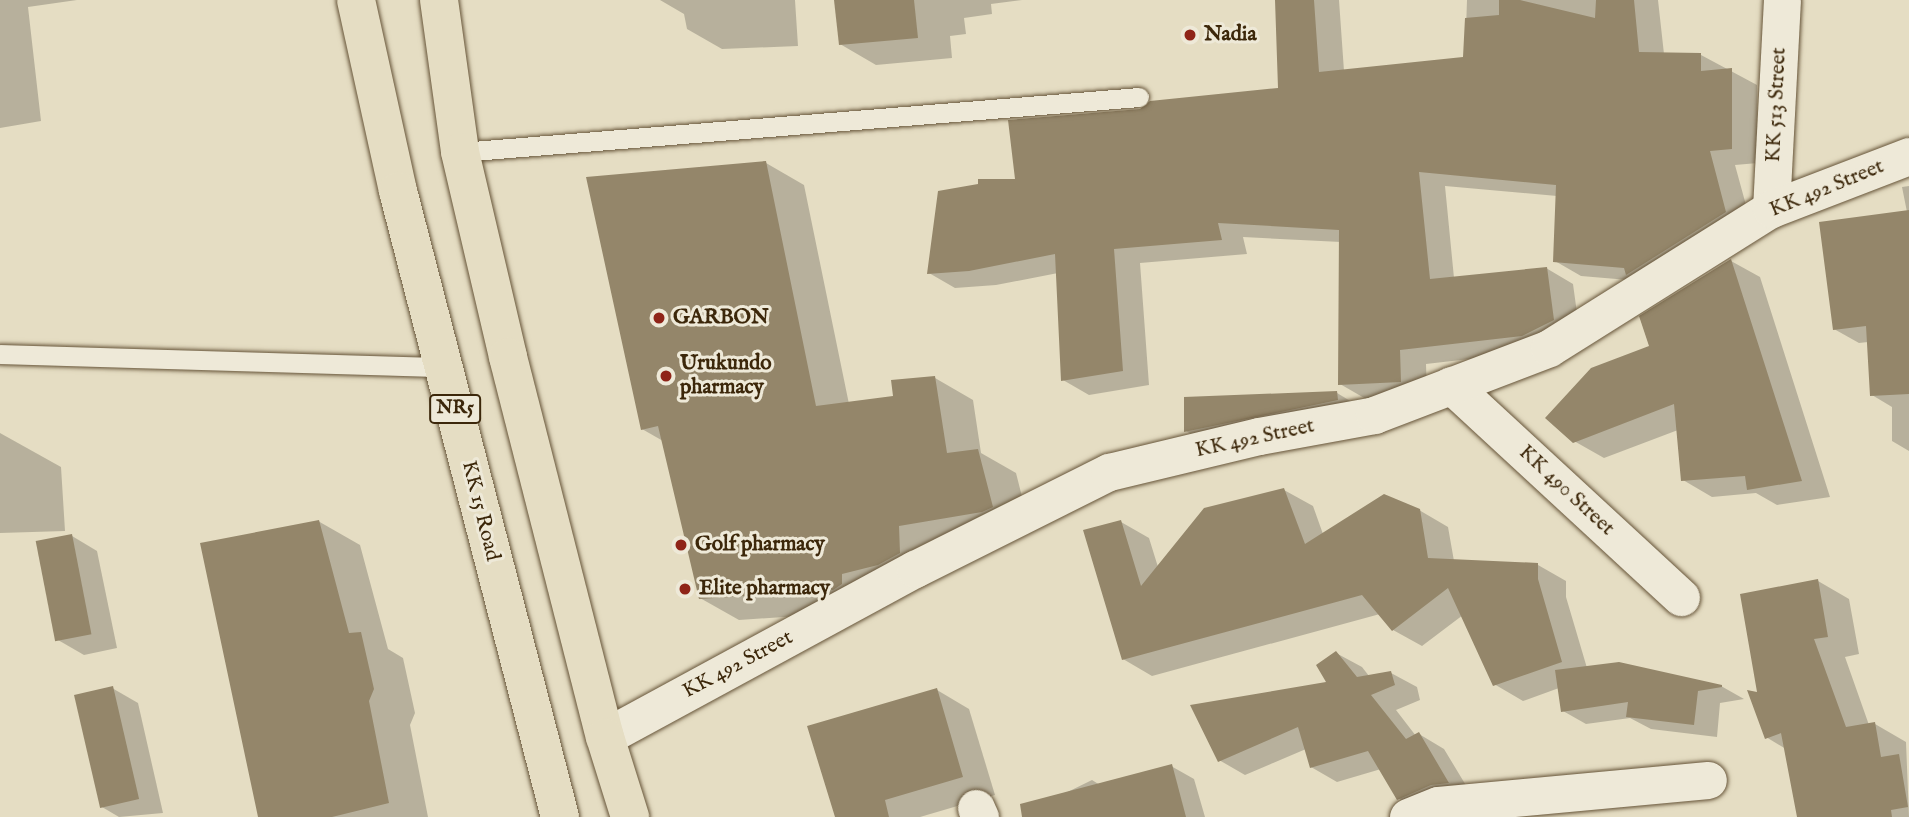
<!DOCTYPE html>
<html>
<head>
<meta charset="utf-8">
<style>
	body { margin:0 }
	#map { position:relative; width:1909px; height:817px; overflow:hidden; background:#e5ddc3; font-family:"IM FELL English",serif }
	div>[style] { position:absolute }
	.shadow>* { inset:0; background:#0003 }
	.building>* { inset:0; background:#94866a; transform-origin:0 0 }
	.roads { filter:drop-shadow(0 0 2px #665438) drop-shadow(0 0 2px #665438) }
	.lane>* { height:19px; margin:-9.5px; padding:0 9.5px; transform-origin:9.5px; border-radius:9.5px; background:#eee9d8 }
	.street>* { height:37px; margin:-18.5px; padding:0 18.5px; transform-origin:18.5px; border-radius:18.5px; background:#eee9d8 }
	.highway>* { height:38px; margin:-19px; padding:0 19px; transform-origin:19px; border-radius:19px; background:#e5ddc3 }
	.dots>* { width:19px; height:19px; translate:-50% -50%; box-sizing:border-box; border:4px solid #eee9d8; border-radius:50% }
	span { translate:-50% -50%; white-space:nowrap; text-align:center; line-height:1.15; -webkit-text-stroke:6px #eee9d8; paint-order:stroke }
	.shield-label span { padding:2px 5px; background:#eee9d8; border:2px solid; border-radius:5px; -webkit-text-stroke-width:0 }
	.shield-label { font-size:19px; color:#3c270a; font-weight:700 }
	.poi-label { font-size:21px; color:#3c270a; font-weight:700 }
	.left { translate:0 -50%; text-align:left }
	.street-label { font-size:21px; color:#3c270a }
</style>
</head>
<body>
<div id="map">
	<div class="shadow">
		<i style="clip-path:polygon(0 0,77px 0,28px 7px,41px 121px,0 128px)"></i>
		<i style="clip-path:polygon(660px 0,795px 0,798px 46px,722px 49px,687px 29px,684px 14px)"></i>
		<i style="clip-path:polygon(836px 0,1022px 0,991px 4px,992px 14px,964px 18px,966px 34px,950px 36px,952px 58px,876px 65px,840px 44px)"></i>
		<i style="clip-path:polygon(1277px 0,1339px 0,1344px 71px,1465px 58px,1467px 0,1658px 0,1664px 54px,1701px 55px,1757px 85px,1758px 163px,1735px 165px,1752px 227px,1640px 281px,1581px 276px,1555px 261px,1557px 196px,1445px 186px,1454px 278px,1546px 268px,1573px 284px,1580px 335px,1549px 350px,1426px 364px,1427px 396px,1366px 399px,1340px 384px,1341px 242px,1243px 237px,1247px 254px,1140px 263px,1149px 385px,1089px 395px,1063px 380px,1058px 273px,996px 285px,955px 288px,929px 273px,1017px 181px,1141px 111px,1280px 89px)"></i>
		<i style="clip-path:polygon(766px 163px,804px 185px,849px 404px,895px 398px,935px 378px,973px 400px,981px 453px,1016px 473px,1030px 528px,872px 611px,739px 620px,700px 598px,663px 441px,642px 429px)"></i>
		<i style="clip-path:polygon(1909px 186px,1909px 451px,1892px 441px,1892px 407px,1872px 395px,1868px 342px,1859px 343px,1834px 329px,1907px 212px,1902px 187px)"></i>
		<i style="clip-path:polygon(1731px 261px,1760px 277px,1830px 497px,1777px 505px,1756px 493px,1712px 497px,1683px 480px,1678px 430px,1604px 458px,1574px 441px,1651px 347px)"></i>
		<i style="clip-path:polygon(1337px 393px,1362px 408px,1211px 446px,1186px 431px)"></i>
		<i style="clip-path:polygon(0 433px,61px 467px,65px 531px,0 533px)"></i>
		<i style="clip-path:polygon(1284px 490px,1313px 506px,1323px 534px,1419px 510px,1448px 527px,1454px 561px,1538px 565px,1566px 581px,1566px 597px,1587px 668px,1721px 686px,1744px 699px,1720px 703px,1717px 737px,1651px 729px,1630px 718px,1586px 724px,1563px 711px,1559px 688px,1523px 701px,1494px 684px,1463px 615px,1422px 646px,1393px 630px,1380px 614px,1152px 676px,1123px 659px,1121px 522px,1149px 538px,1158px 567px)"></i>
		<i style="clip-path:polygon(318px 521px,360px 545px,388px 649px,403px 658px,415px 713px,410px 725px,428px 817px,260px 817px)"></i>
		<i style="clip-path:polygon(72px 536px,97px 551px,117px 648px,84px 655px,58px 640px)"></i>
		<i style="clip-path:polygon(1818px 581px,1849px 599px,1859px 654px,1845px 657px,1869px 725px,1875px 724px,1906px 742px,1909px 817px,1799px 817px,1786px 749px,1766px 737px,1759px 695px)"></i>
		<i style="clip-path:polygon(1336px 653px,1362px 667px,1369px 676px,1391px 673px,1417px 687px,1420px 700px,1396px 710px,1416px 736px,1419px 734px,1444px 749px,1473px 797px,1424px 813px,1398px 798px,1381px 769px,1337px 782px,1311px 767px,1306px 749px,1245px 775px,1219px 760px,1329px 683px)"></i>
		<i style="clip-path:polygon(112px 688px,138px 703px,163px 813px,119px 817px,102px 807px)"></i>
		<i style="clip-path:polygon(937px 690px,969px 709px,995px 795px,920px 817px,837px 817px)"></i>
		<i style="clip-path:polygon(1171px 766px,1194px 779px,1205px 817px,1047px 817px,1041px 805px,1092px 780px,1100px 785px)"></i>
	</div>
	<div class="building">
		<i style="clip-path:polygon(834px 0,914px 0,918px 38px,839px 45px)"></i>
		<i style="clip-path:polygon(1275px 0,1314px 0,1319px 72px,1463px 57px,1465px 18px,1499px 15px,1499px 0,1520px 0,1595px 18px,1596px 0,1634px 0,1639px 52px,1701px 53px,1701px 71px,1732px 68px,1732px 149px,1710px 151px,1726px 212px,1626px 275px,1624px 268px,1553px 262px,1556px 185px,1419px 172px,1430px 279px,1547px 267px,1554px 320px,1522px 336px,1400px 350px,1401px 382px,1338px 385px,1339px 230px,1218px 223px,1222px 240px,1114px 249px,1123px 371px,1061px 381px,1055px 254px,969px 271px,927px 274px,938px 191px,978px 184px,978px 179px,1015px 179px,1008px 120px,1140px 109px,1150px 101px,1278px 88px)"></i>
		<i style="clip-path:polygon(766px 161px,816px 406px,893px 396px,891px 380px,935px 376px,947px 453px,978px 449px,993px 507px,982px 512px,899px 526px,900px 553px,878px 565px,842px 574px,842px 584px,833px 590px,699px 599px,658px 426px,641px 430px,586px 177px)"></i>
		<i style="clip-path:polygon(1909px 210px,1909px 394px,1870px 396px,1866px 326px,1833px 330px,1819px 222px)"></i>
		<i style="clip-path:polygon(1731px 259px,1802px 481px,1747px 490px,1745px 476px,1681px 481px,1674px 404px,1573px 443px,1545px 418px,1591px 368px,1649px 346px,1639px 316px)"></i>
		<i style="clip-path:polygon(1337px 391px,1338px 400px,1184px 432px,1184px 397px)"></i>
		<i style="clip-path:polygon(1284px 488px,1305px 544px,1384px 494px,1420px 509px,1428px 558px,1538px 563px,1538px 579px,1562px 662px,1493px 686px,1448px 588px,1392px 631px,1362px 595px,1122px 660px,1083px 530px,1121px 520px,1141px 586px,1204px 508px)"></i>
		<i style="clip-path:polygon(319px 520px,349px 633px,361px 632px,374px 689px,369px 701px,389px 803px,332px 817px,258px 817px,200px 543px)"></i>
		<i style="left:72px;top:534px;width:102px;height:37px;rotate:79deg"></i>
		<i style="clip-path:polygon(1818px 579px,1828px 637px,1814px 639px,1846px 727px,1875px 722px,1881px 757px,1899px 754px,1908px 807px,1891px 810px,1892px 817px,1797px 817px,1781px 733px,1765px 739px,1747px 690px,1757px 692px,1740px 594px)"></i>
		<i style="clip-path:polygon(1336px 651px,1357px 677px,1391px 671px,1395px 685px,1371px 695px,1406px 739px,1419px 732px,1449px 783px,1431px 785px,1397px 800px,1368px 751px,1310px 768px,1298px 727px,1218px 762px,1190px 705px,1326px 682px,1316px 665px)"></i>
		<i style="clip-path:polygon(1619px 662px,1722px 685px,1722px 687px,1698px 691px,1694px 725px,1626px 717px,1628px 702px,1561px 712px,1555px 670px)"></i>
		<i style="left:113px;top:686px;width:116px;height:40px;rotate:77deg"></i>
		<i style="clip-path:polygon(937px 688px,963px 777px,885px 800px,889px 817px,835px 817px,807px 726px)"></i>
		<i style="clip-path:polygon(1172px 764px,1186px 817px,1022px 817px,1020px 804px)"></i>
	</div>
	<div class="roads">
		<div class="lane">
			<i style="left:460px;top:152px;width:681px;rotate:-4.63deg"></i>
			<i style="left:0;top:354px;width:444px;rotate:1.7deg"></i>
		</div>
		<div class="street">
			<i style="left:1771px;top:209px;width:209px;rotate:-87deg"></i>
			<i style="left:1451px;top:385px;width:313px;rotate:42.7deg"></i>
			<i style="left:605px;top:737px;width:353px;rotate:-28.5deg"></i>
			<i style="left:915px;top:569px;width:217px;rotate:-26.6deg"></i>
			<i style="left:1109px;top:472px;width:154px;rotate:-13.5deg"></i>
			<i style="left:1259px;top:436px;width:117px;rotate:-10.3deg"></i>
			<i style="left:1374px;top:415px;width:187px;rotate:-20.9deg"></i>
			<i style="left:1549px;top:348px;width:262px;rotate:-32.1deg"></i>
			<i style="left:1771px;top:209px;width:148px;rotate:-21deg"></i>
			<i style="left:976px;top:808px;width:10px;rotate:66deg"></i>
			<i style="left:1408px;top:817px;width:32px;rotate:-22deg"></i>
			<i style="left:1438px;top:805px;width:271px;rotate:-5.3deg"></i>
		</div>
		<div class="highway">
			<i style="left:356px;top:0;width:196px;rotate:77.6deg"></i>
			<i style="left:398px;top:191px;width:647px;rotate:75.49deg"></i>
			<i style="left:439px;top:0;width:153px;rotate:82.1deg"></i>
			<i style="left:460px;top:152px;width:211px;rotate:76.8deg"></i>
			<i style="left:508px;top:357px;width:392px;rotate:75.7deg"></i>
			<i style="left:605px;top:737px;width:84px;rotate:72.6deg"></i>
		</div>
	</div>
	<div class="dots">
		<i style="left:1190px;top:35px;background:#8f2418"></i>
		<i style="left:659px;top:318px;background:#8f2418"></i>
		<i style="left:666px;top:376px;background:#8f2418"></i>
		<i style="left:681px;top:545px;background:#8f2418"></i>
		<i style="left:685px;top:589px;background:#8f2418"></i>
	</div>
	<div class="shield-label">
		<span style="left:455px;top:409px">NR5</span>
	</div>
	<div class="poi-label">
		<span class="left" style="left:1204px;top:35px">Nadia</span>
		<span class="left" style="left:673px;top:318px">GARBON</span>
		<span class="left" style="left:680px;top:376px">Urukundo<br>pharmacy</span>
		<span class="left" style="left:695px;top:545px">Golf pharmacy</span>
		<span class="left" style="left:699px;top:589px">Elite pharmacy</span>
	</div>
	<div class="street-label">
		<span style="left:1777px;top:105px;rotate:-87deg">KK 513 Street</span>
		<span style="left:1827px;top:189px;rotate:-22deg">KK 492 Street</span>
		<span style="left:1255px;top:439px;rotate:-12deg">KK 492 Street</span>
		<span style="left:1566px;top:491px;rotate:43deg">KK 490 Street</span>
		<span style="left:480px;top:511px;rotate:76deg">KK 15 Road</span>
		<span style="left:738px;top:665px;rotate:-28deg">KK 492 Street</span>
	</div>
</div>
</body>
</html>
